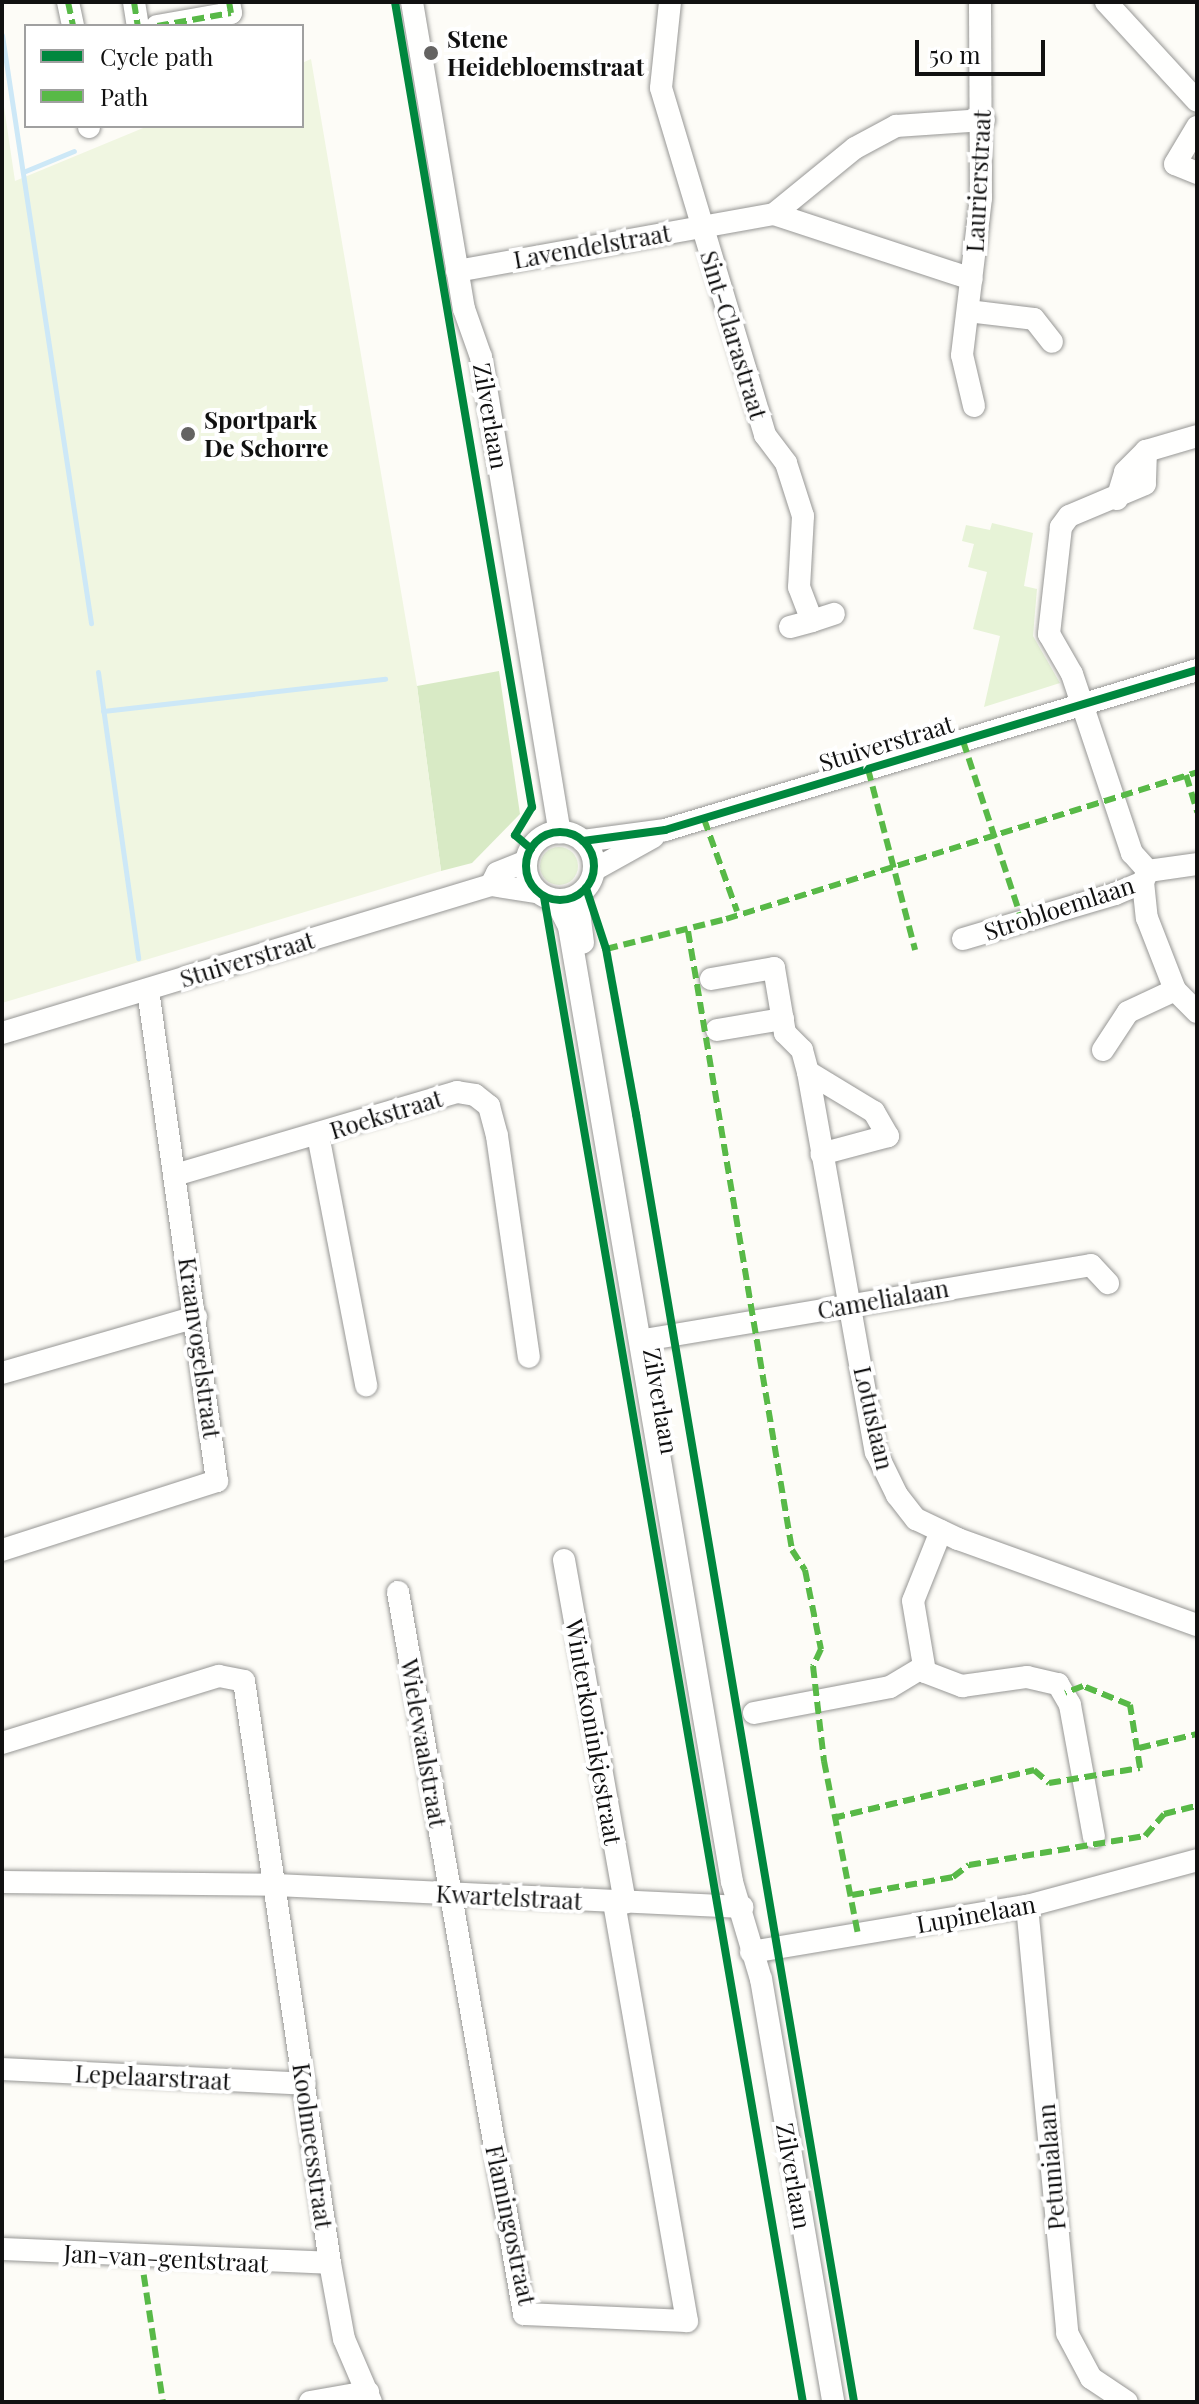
<!DOCTYPE html>
<html>
<head>
<meta charset="utf-8">
<style>
	body { margin:0 }
	#map { position:relative; width:1199px; height:2404px; overflow:hidden; background:#fdfcf7; font-family:"Playfair Display",serif }
	div>[style] { position:absolute }
	.green>* { inset:0; background:#e7f3d7 }
	.round { border-radius:50% }
	.forest>* { inset:0; background:#d8eac5 }
	.pitch>* { inset:0; background:#f0f6e1 }
	.stream>* { height:5px; margin:-2.5px; padding:0 2.5px; transform-origin:2.5px; border-radius:2.5px; background:#cde8f7 }
	.roads { filter:drop-shadow(0 0 2px #979795) drop-shadow(0 0 2px #979795) }
	.minor>* { height:22px; margin:-11px; padding:0 11px; transform-origin:11px; border-radius:11px; background:#fffffe }
	.minor>.ring { margin:-11px; padding:0; box-sizing:content-box; background:none; border:22px solid #fffffe; border-radius:50% }
	.quiet>* { height:6px; margin-top:-3px; transform-origin:0; background:repeating-linear-gradient(90deg,#58b947 0 12px,transparent 0 18px) }
	.cycleway>* { height:8px; margin:-4px; padding:0 4px; transform-origin:4px; border-radius:4px; background:#00873e }
	.cycleway>.ring { margin:-4px; padding:0; box-sizing:content-box; background:none; border:8px solid #00873e; border-radius:50% }
	.dots>* { width:22px; height:22px; translate:-50% -50%; box-sizing:border-box; border:4px solid #fff; border-radius:50% }
	span { translate:-50% -50%; white-space:nowrap; text-align:center; line-height:1.15; -webkit-text-stroke:8px #fff; paint-order:stroke }
	.poi-label { font-size:24px; color:#111; font-weight:700 }
	.left { translate:0 -50%; text-align:left }
	.street-label { font-size:24px; color:#111 }
	.frame { position:absolute; inset:0; border:4px solid #111; pointer-events:none }
	.legend { position:absolute; left:24px; top:24px; width:280px; height:104px; box-sizing:border-box; background:#fff; border:2px solid #a0a0a0; margin:0; padding:10px 14px; list-style:none; font-size:24px; color:#111 }
	.legend li { display:flex; align-items:center; gap:16px; height:40px }
	.legend b { width:40px; border:2px solid #a0a0a0 }
	.scale { position:absolute; left:915px; top:40px; width:130px; height:36px; box-sizing:border-box; border:4px solid #111; border-top:0; padding-left:10px; font-size:24px; line-height:28px; white-space:nowrap; color:#111; -webkit-text-stroke:6px #fff; paint-order:stroke }
</style>
</head>
<body>
<div id="map">
	<div class="green">
		<i style="clip-path:polygon(992px 523px,1033px 533px,1024px 586px,1037px 589px,1033px 636px,1060px 683px,984px 707px,1000px 636px,973px 629px,987px 572px,968px 567px,974px 544px,962px 541px,966px 525px,990px 530px)"></i>
		<i class="round" style="left:540px;top:847px;width:38px;height:38px"></i>
	</div>
	<div class="forest">
		<i style="clip-path:polygon(499px 671px,520px 814px,472px 863px,441px 871px,417px 686px)"></i>
	</div>
	<div class="pitch">
		<i style="clip-path:polygon(311px 59px,417px 686px,441px 871px,2px 1003px,2px 93px,15px 181px,148px 126px,302px 126px,302px 63px)"></i>
	</div>
	<div class="stream">
		<i style="left:2px;top:35px;width:595px;rotate:81.39deg"></i>
		<i style="left:23px;top:172px;width:55px;rotate:-22.4deg"></i>
		<i style="left:98px;top:672px;width:289px;rotate:82deg"></i>
		<i style="left:103px;top:711px;width:284px;rotate:-6.5deg"></i>
	</div>
	<div class="roads">
		<div class="minor">
			<i style="left:68px;top:2px;width:25px;rotate:78deg"></i>
			<i style="left:134px;top:2px;width:24px;rotate:81deg"></i>
			<i style="left:412px;top:2px;width:311px;rotate:80.4deg"></i>
			<i style="left:464px;top:309px;width:51px;rotate:70.5deg"></i>
			<i style="left:481px;top:357px;width:482px;rotate:80.6deg"></i>
			<i style="left:670px;top:2px;width:86px;rotate:96deg"></i>
			<i style="left:661px;top:88px;width:362px;rotate:73.3deg"></i>
			<i style="left:765px;top:435px;width:35px;rotate:53deg"></i>
			<i style="left:786px;top:463px;width:56px;rotate:72.2deg"></i>
			<i style="left:803px;top:516px;width:71px;rotate:93.2deg"></i>
			<i style="left:799px;top:587px;width:36px;rotate:69deg"></i>
			<i style="left:812px;top:621px;width:23px;rotate:-18deg"></i>
			<i style="left:1106px;top:2px;width:134px;rotate:47.4deg"></i>
			<i style="left:157px;top:26px;width:75px;rotate:-10deg"></i>
			<i style="left:231px;top:13px;width:11px;rotate:-100deg"></i>
			<i style="left:89px;top:126px;width:1px;rotate:90deg"></i>
			<i style="left:1197px;top:127px;width:43px;rotate:120.7deg"></i>
			<i style="left:1175px;top:164px;width:24px;rotate:22deg"></i>
			<i style="left:774px;top:214px;width:104px;rotate:-39.2deg"></i>
			<i style="left:855px;top:148px;width:47px;rotate:-28.2deg"></i>
			<i style="left:896px;top:126px;width:88px;rotate:-3.9deg"></i>
			<i style="left:457px;top:271px;width:322px;rotate:-10.2deg"></i>
			<i style="left:774px;top:214px;width:208px;rotate:18.2deg"></i>
			<i style="left:968px;top:311px;width:66px;rotate:6.9deg"></i>
			<i style="left:1034px;top:319px;width:29px;rotate:52deg"></i>
			<i style="left:974px;top:406px;width:52px;rotate:-103.2deg"></i>
			<i style="left:962px;top:355px;width:158px;rotate:-83.1deg"></i>
			<i style="left:981px;top:198px;width:196px;rotate:-90.3deg"></i>
			<i style="left:1146px;top:451px;width:33px;rotate:92deg"></i>
			<i style="left:1145px;top:484px;width:82px;rotate:157.2deg"></i>
			<i style="left:1069px;top:516px;width:14px;rotate:126deg"></i>
			<i style="left:1061px;top:527px;width:108px;rotate:96.4deg"></i>
			<i style="left:1049px;top:634px;width:46px;rotate:60.1deg"></i>
			<i style="left:1072px;top:674px;width:189px;rotate:71.5deg"></i>
			<i style="left:1132px;top:853px;width:24px;rotate:48deg"></i>
			<i style="left:1148px;top:871px;width:49px;rotate:-8.1deg"></i>
			<i style="left:1117px;top:499px;width:28px;rotate:-73deg"></i>
			<i style="left:1125px;top:472px;width:30px;rotate:-45deg"></i>
			<i style="left:1146px;top:451px;width:53px;rotate:-16.4deg"></i>
			<i style="left:790px;top:627px;width:23px;rotate:-15deg"></i>
			<i class="ring" style="left:526px;top:832px;width:46px;height:46px"></i>
			<i style="left:583px;top:841px;width:83px;rotate:-7.6deg"></i>
			<i style="left:665px;top:830px;width:556px;rotate:-16.74deg"></i>
			<i style="left:594px;top:870px;width:68px;rotate:-29.2deg"></i>
			<i style="left:1143px;top:882px;width:36px;rotate:84deg"></i>
			<i style="left:1147px;top:918px;width:77px;rotate:68.7deg"></i>
			<i style="left:491px;top:885px;width:13px;rotate:-63deg"></i>
			<i style="left:497px;top:873px;width:31px;rotate:-22deg"></i>
			<i style="left:577px;top:896px;width:47px;rotate:82.7deg"></i>
			<i style="left:556px;top:901px;width:29px;rotate:63deg"></i>
			<i style="left:569px;top:927px;width:969px;rotate:80.31deg"></i>
			<i style="left:732px;top:1882px;width:101px;rotate:73.4deg"></i>
			<i style="left:761px;top:1979px;width:429px;rotate:80.3deg"></i>
			<i style="left:963px;top:939px;width:159px;rotate:-16.5deg"></i>
			<i style="left:1115px;top:894px;width:30px;rotate:-23deg"></i>
			<i style="left:1143px;top:882px;width:12px;rotate:-66deg"></i>
			<i style="left:711px;top:979px;width:64px;rotate:-9.9deg"></i>
			<i style="left:774px;top:968px;width:66px;rotate:80.4deg"></i>
			<i style="left:785px;top:1033px;width:24px;rotate:45deg"></i>
			<i style="left:802px;top:1050px;width:23px;rotate:75deg"></i>
			<i style="left:808px;top:1072px;width:386px;rotate:79.9deg"></i>
			<i style="left:876px;top:1452px;width:48px;rotate:64deg"></i>
			<i style="left:897px;top:1495px;width:31px;rotate:52deg"></i>
			<i style="left:916px;top:1519px;width:47px;rotate:25.5deg"></i>
			<i style="left:958px;top:1539px;width:254px;rotate:19.8deg"></i>
			<i style="left:717px;top:1030px;width:67px;rotate:-9.5deg"></i>
			<i style="left:2px;top:1033px;width:511px;rotate:-16.84deg"></i>
			<i style="left:491px;top:885px;width:46px;rotate:8.8deg"></i>
			<i style="left:1103px;top:1050px;width:45px;rotate:-56.7deg"></i>
			<i style="left:1128px;top:1012px;width:52px;rotate:-25.1deg"></i>
			<i style="left:1175px;top:990px;width:31px;rotate:45deg"></i>
			<i style="left:808px;top:1072px;width:77px;rotate:31.2deg"></i>
			<i style="left:874px;top:1112px;width:28px;rotate:60deg"></i>
			<i style="left:888px;top:1136px;width:69px;rotate:165deg"></i>
			<i style="left:318px;top:1135px;width:255px;rotate:79.1deg"></i>
			<i style="left:175px;top:1175px;width:294px;rotate:-16.4deg"></i>
			<i style="left:457px;top:1092px;width:18px;rotate:9deg"></i>
			<i style="left:475px;top:1095px;width:18px;rotate:38deg"></i>
			<i style="left:489px;top:1106px;width:31px;rotate:75deg"></i>
			<i style="left:497px;top:1136px;width:223px;rotate:81.8deg"></i>
			<i style="left:650px;top:1339px;width:447px;rotate:-9.5deg"></i>
			<i style="left:1091px;top:1265px;width:25px;rotate:47deg"></i>
			<i style="left:2px;top:1373px;width:202px;rotate:-16.1deg"></i>
			<i style="left:941px;top:1531px;width:75px;rotate:111.8deg"></i>
			<i style="left:913px;top:1601px;width:72px;rotate:80.4deg"></i>
			<i style="left:925px;top:1672px;width:40px;rotate:21deg"></i>
			<i style="left:962px;top:1686px;width:66px;rotate:-7.9deg"></i>
			<i style="left:1027px;top:1677px;width:32px;rotate:13deg"></i>
			<i style="left:1058px;top:1684px;width:24px;rotate:60deg"></i>
			<i style="left:1070px;top:1705px;width:134px;rotate:79.7deg"></i>
			<i style="left:2px;top:1550px;width:226px;rotate:-17.8deg"></i>
			<i style="left:217px;top:1481px;width:496px;rotate:-98deg"></i>
			<i style="left:564px;top:1560px;width:348px;rotate:79.9deg"></i>
			<i style="left:398px;top:1592px;width:733px;rotate:80.1deg"></i>
			<i style="left:524px;top:2314px;width:163px;rotate:2.5deg"></i>
			<i style="left:687px;top:2321px;width:423px;rotate:-99.9deg"></i>
			<i style="left:754px;top:1713px;width:138px;rotate:-10.8deg"></i>
			<i style="left:890px;top:1687px;width:39px;rotate:-31deg"></i>
			<i style="left:2px;top:1743px;width:227px;rotate:-17.2deg"></i>
			<i style="left:219px;top:1676px;width:25px;rotate:11deg"></i>
			<i style="left:244px;top:1681px;width:588px;rotate:81.59deg"></i>
			<i style="left:330px;top:2263px;width:77px;rotate:79.6deg"></i>
			<i style="left:344px;top:2339px;width:69px;rotate:66.8deg"></i>
			<i style="left:2px;top:1882px;width:274px;rotate:0.6deg"></i>
			<i style="left:276px;top:1885px;width:467px;rotate:2.7deg"></i>
			<i style="left:1027px;top:1906px;width:429px;rotate:84.6deg"></i>
			<i style="left:1067px;top:2333px;width:51px;rotate:61.9deg"></i>
			<i style="left:1091px;top:2378px;width:43px;rotate:33.7deg"></i>
			<i style="left:751px;top:1952px;width:280px;rotate:-9.5deg"></i>
			<i style="left:1027px;top:1906px;width:176px;rotate:-15.1deg"></i>
			<i style="left:2px;top:2069px;width:303px;rotate:2.8deg"></i>
			<i style="left:2px;top:2249px;width:328px;rotate:2.4deg"></i>
			<i style="left:310px;top:2402px;width:59px;rotate:-9.8deg"></i>
		</div>
	</div>
	<div class="quiet">
		<i style="left:68px;top:2px;width:25px;rotate:78deg"></i>
		<i style="left:134px;top:2px;width:24px;rotate:81deg"></i>
		<i style="left:157px;top:26px;width:75px;rotate:-10deg"></i>
		<i style="left:231px;top:13px;width:11px;rotate:-100deg"></i>
		<i style="left:89px;top:126px;width:1px;rotate:90deg"></i>
		<i style="left:963px;top:741px;width:188px;rotate:71.8deg"></i>
		<i style="left:868px;top:769px;width:187px;rotate:75.4deg"></i>
		<i style="left:1186px;top:775px;width:39px;rotate:73deg"></i>
		<i style="left:704px;top:819px;width:98px;rotate:70.3deg"></i>
		<i style="left:688px;top:931px;width:628px;rotate:80.46deg"></i>
		<i style="left:792px;top:1550px;width:24px;rotate:57deg"></i>
		<i style="left:805px;top:1570px;width:81px;rotate:78.6deg"></i>
		<i style="left:821px;top:1649px;width:19px;rotate:115deg"></i>
		<i style="left:813px;top:1666px;width:96px;rotate:83.4deg"></i>
		<i style="left:824px;top:1761px;width:176px;rotate:78.9deg"></i>
		<i style="left:606px;top:949px;width:124px;rotate:-14deg"></i>
		<i style="left:726px;top:919px;width:493px;rotate:-17.3deg"></i>
		<i style="left:1139px;top:1748px;width:60px;rotate:-13.6deg"></i>
		<i style="left:833px;top:1818px;width:207px;rotate:-13.4deg"></i>
		<i style="left:1034px;top:1770px;width:20px;rotate:41deg"></i>
		<i style="left:1049px;top:1783px;width:92px;rotate:-9.4deg"></i>
		<i style="left:1140px;top:1768px;width:64px;rotate:-99deg"></i>
		<i style="left:1130px;top:1705px;width:51px;rotate:-158deg"></i>
		<i style="left:1083px;top:1686px;width:19px;rotate:159deg"></i>
		<i style="left:852px;top:1895px;width:103px;rotate:-10.1deg"></i>
		<i style="left:953px;top:1877px;width:20px;rotate:-37deg"></i>
		<i style="left:969px;top:1865px;width:178px;rotate:-9.4deg"></i>
		<i style="left:1145px;top:1836px;width:29px;rotate:-49deg"></i>
		<i style="left:1164px;top:1814px;width:34px;rotate:-14deg"></i>
		<i style="left:141px;top:2257px;width:147px;rotate:81.4deg"></i>
	</div>
	<div class="cycleway">
		<i style="left:395px;top:2px;width:817px;rotate:80.34deg"></i>
		<i style="left:532px;top:807px;width:33px;rotate:121deg"></i>
		<i style="left:515px;top:835px;width:21px;rotate:41deg"></i>
		<i class="ring" style="left:526px;top:832px;width:60px;height:60px"></i>
		<i style="left:583px;top:841px;width:83px;rotate:-7.6deg"></i>
		<i style="left:665px;top:830px;width:556px;rotate:-16.74deg"></i>
		<i style="left:586px;top:888px;width:64px;rotate:71.8deg"></i>
		<i style="left:606px;top:949px;width:168px;rotate:79.7deg"></i>
		<i style="left:636px;top:1114px;width:1306px;rotate:80.39deg"></i>
		<i style="left:544px;top:897px;width:1527px;rotate:80.24deg"></i>
	</div>
	<div class="dots">
		<i style="left:431px;top:53px;background:#646362"></i>
		<i style="left:188px;top:434px;background:#646362"></i>
	</div>
	<div class="poi-label">
		<span class="left" style="left:447px;top:53px">Stene<br>Heidebloemstraat</span>
		<span class="left" style="left:204px;top:434px">Sportpark<br>De Schorre</span>
	</div>
	<div class="street-label">
		<span style="left:978px;top:181px;rotate:-87deg">Laurierstraat</span>
		<span style="left:592px;top:246px;rotate:-10deg">Lavendelstraat</span>
		<span style="left:734px;top:335px;rotate:73deg">Sint-Clarastraat</span>
		<span style="left:491px;top:416px;rotate:80deg">Zilverlaan</span>
		<span style="left:886px;top:743px;rotate:-17deg">Stuiverstraat</span>
		<span style="left:1059px;top:908px;rotate:-18deg">Strobloemlaan</span>
		<span style="left:247px;top:959px;rotate:-17deg">Stuiverstraat</span>
		<span style="left:386px;top:1114px;rotate:-17deg">Roekstraat</span>
		<span style="left:883px;top:1299px;rotate:-10deg">Camelialaan</span>
		<span style="left:200px;top:1348px;rotate:82deg">Kraanvogelstraat</span>
		<span style="left:661px;top:1401px;rotate:80deg">Zilverlaan</span>
		<span style="left:874px;top:1418px;rotate:77deg">Lotuslaan</span>
		<span style="left:594px;top:1732px;rotate:80deg">Winterkoninkjestraat</span>
		<span style="left:424px;top:1743px;rotate:80deg">Wielewaalstraat</span>
		<span style="left:509px;top:1897px;rotate:3deg">Kwartelstraat</span>
		<span style="left:976px;top:1914px;rotate:-10deg">Lupinelaan</span>
		<span style="left:153px;top:2077px;rotate:3deg">Lepelaarstraat</span>
		<span style="left:313px;top:2146px;rotate:82deg">Koolmeesstraat</span>
		<span style="left:1051px;top:2167px;rotate:-95deg">Petunialaan</span>
		<span style="left:794px;top:2176px;rotate:80deg">Zilverlaan</span>
		<span style="left:511px;top:2225px;rotate:78deg">Flamingostraat</span>
		<span style="left:166px;top:2258px;rotate:3deg">Jan-van-gentstraat</span>
	</div>
	<div class="frame"></div>
	<ul class="legend">
	<li><b style="height:10px;background:#00873e"></b>Cycle path</li>
	<li><b style="height:10px;background:#58b947"></b>Path</li>
	</ul>
	<div class="scale">50 m</div>
</div>
</body>
</html>
